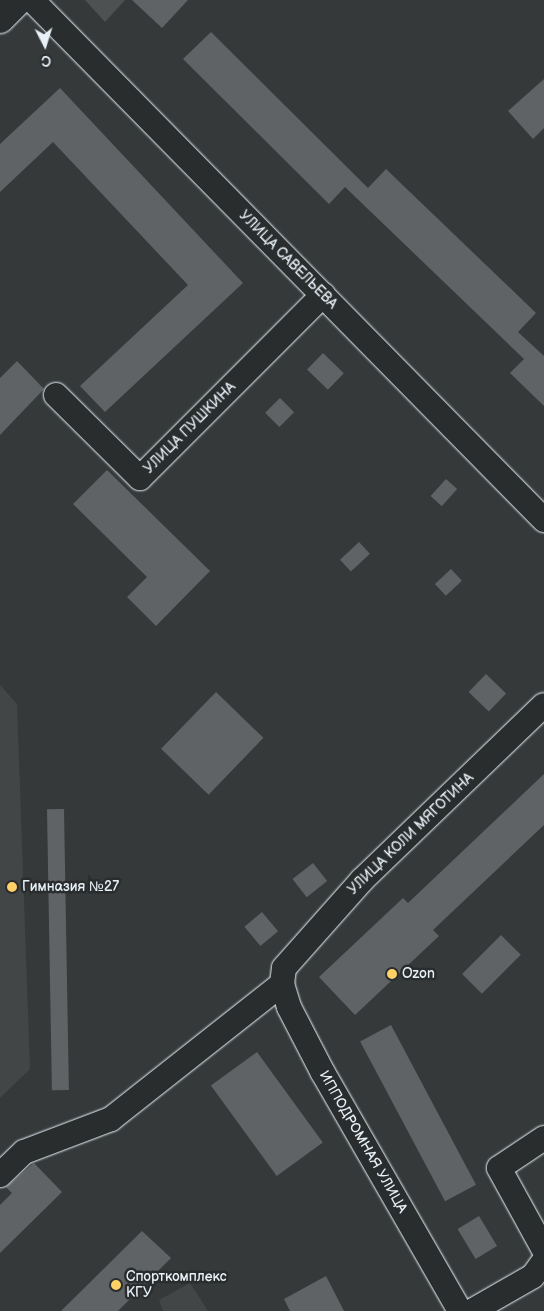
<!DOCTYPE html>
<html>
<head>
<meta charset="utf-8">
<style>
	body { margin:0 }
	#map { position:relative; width:544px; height:1311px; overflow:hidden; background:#35393a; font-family:"Balsamiq Sans",sans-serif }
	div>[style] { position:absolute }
	.built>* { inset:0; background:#424647 }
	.green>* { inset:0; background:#4d5152 }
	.building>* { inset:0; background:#5f6365; transform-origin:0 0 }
	.roads { filter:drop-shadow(0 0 1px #e8f1f8) drop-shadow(0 0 1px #e8f1f8) }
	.minor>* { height:24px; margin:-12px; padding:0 12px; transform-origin:12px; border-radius:12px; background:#2a2d2e }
	.major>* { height:28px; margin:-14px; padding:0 14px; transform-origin:14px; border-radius:14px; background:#2a2d2e }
	.dots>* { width:14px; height:14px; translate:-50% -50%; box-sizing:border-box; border:2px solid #2a2d2e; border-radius:50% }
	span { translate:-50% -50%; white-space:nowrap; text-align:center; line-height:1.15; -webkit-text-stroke:5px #2a2d2e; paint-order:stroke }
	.street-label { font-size:14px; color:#e8f1f8 }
	.poi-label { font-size:14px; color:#e8f1f8 }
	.left { translate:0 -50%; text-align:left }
	.north { position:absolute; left:20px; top:20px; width:50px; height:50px; -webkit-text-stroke:4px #2a2d2e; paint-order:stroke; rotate:175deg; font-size:14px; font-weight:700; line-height:20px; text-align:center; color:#e8f1f8 }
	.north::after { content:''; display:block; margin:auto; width:18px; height:22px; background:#e8f1f8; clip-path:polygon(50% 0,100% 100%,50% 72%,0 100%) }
</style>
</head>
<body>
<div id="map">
	<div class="built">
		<i style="clip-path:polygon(0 685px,17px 704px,30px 1069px,0 1098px)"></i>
		<i style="clip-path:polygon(190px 1283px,208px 1311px,163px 1311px,159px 1300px)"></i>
	</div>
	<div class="green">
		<i style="clip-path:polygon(85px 0,125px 0,105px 22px)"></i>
	</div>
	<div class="building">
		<i style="clip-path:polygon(132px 0,188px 0,162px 28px)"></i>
		<i style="clip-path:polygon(211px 32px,368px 188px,386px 169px,536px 313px,518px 332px,544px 356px,544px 406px,510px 373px,524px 359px,345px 187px,329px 204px,183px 59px)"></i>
		<i style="clip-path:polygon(544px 79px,544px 128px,533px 139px,508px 111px)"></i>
		<i style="clip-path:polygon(60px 88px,243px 283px,105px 412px,80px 386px,188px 285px,53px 142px,0 192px,0 144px)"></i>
		<i style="left:323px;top:353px;width:29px;height:23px;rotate:44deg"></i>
		<i style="clip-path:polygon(17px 361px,44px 389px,0 435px,0 378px)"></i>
		<i style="left:280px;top:398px;width:20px;height:21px;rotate:45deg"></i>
		<i style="clip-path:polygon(107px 470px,210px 571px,156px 626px,127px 597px,147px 577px,73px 504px)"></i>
		<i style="left:446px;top:479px;width:15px;height:23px;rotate:42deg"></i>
		<i style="left:359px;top:542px;width:16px;height:26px;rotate:47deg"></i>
		<i style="left:451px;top:569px;width:16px;height:22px;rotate:47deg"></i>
		<i style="left:486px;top:674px;width:28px;height:25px;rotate:44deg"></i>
		<i style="left:216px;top:692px;width:66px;height:79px;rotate:44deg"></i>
		<i style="clip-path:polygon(544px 774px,544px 825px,433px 930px,439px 936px,355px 1015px,319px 977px,403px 898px,408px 903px)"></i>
		<i style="left:64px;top:809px;width:281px;height:17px;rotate:89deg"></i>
		<i style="left:313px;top:863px;width:23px;height:26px;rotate:52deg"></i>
		<i style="left:262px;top:912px;width:25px;height:23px;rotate:50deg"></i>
		<i style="left:501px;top:935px;width:28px;height:55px;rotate:45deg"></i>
		<i style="left:391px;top:1025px;width:181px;height:35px;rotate:62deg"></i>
		<i style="left:257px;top:1052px;width:112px;height:57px;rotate:54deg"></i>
		<i style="clip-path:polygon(34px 1163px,62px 1192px,0 1253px,0 1205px,12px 1193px,6px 1187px)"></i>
		<i style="left:479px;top:1216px;width:35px;height:25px;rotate:59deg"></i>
		<i style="clip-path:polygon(142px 1231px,171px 1258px,118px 1311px,61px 1311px)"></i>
		<i style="clip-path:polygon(326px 1276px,344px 1311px,290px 1311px,284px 1299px)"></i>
	</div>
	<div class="roads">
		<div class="minor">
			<i style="left:32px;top:0;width:730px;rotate:45.44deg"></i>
			<i style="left:56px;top:395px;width:118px;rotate:44.7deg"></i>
			<i style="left:140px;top:478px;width:259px;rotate:-45deg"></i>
			<i style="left:544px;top:1138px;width:54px;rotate:146.3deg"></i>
			<i style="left:499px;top:1168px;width:94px;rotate:61.2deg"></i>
			<i style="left:0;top:1175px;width:33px;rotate:-44deg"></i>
			<i style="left:24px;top:1152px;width:93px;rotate:-20.8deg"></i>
			<i style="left:111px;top:1119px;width:218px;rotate:-38.3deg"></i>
			<i style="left:460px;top:1311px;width:275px;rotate:-119.9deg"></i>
			<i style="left:323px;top:1073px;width:74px;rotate:-117.3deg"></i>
			<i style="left:289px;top:1007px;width:24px;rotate:-107deg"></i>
			<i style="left:282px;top:984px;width:16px;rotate:-83deg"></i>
			<i style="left:284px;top:968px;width:118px;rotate:-48.4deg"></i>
			<i style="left:362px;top:880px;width:252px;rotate:-43.9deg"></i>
			<i style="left:472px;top:1311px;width:70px;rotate:-29.8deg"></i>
			<i style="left:533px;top:1276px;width:19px;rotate:-54deg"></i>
		</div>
		<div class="major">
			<i style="left:0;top:19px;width:27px;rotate:-45deg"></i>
		</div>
	</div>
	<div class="dots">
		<i style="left:12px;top:887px;background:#ffd166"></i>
		<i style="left:392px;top:974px;background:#ffd166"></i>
		<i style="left:116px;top:1285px;background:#ffd166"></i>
	</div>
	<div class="street-label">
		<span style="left:288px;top:260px;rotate:45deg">УЛИЦА САВЕЛЬЕВА</span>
		<span style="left:190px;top:428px;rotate:-45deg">УЛИЦА ПУШКИНА</span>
		<span style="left:411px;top:834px;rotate:-44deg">УЛИЦА КОЛИ МЯГОТИНА</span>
		<span style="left:363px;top:1142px;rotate:60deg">ИППОДРОМНАЯ УЛИЦА</span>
	</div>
	<div class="poi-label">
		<span class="left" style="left:22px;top:887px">Гимназия №27</span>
		<span class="left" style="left:402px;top:974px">Ozon</span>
		<span class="left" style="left:126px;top:1285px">Спорткомплекс<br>КГУ</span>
	</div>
	<div class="north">С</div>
</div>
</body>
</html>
